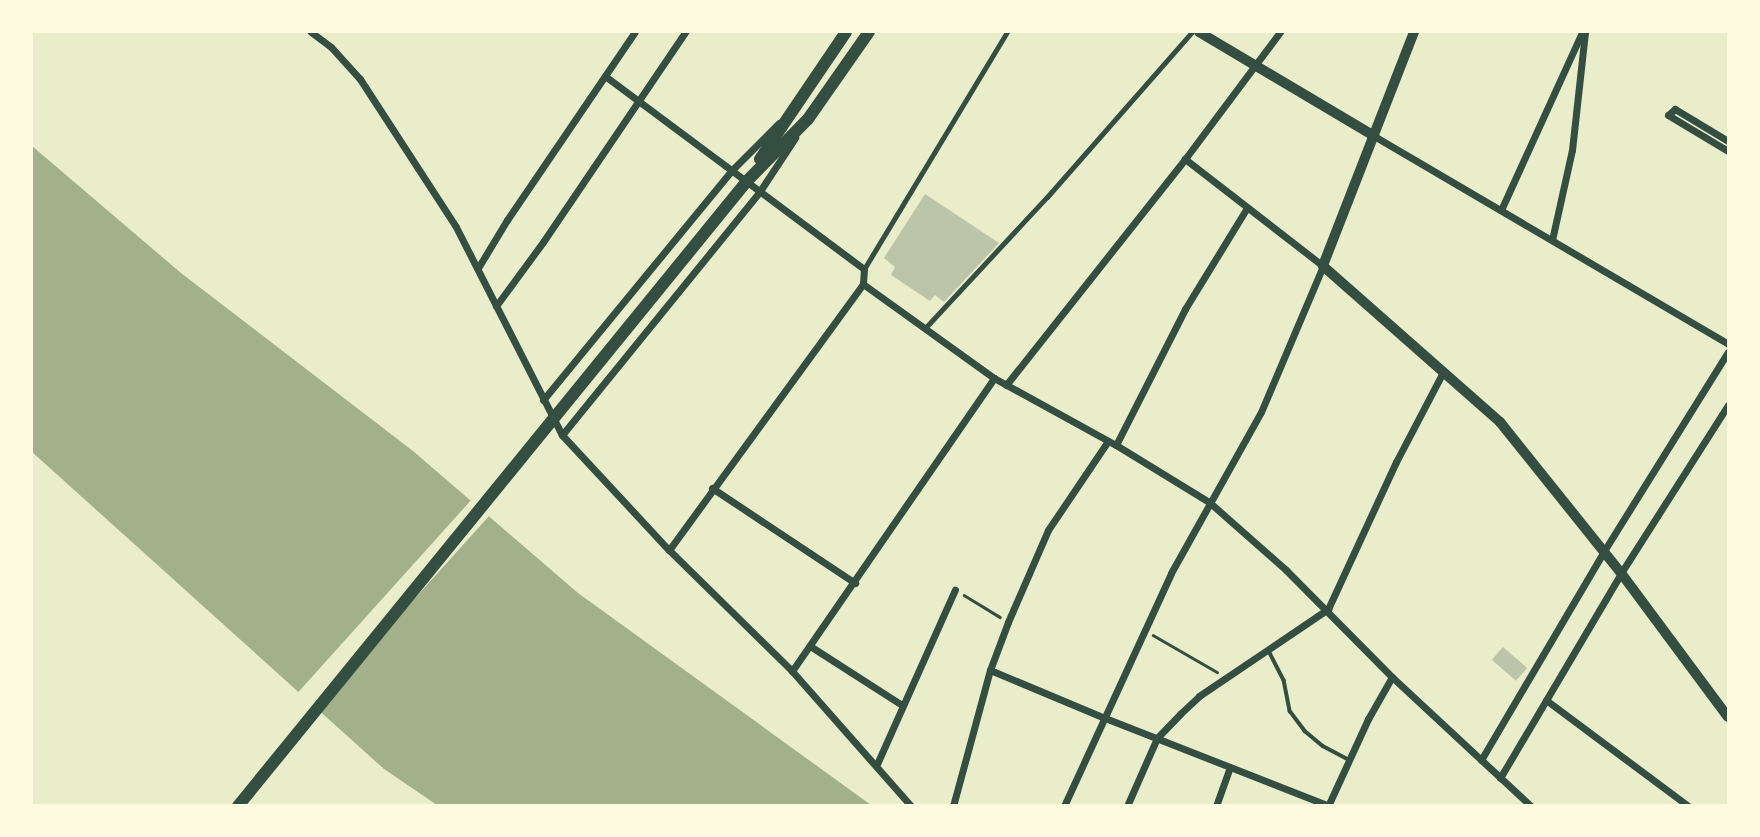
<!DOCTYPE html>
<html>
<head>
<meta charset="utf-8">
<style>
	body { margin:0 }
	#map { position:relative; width:1760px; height:837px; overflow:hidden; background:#e9edc9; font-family:Arial,sans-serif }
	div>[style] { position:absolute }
	.water>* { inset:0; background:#a3b18a }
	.pier>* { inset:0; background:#e9edc9; transform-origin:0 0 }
	.building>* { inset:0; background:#bcc5a7; transform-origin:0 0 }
	.path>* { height:2.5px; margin:-1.25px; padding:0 1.25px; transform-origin:1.25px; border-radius:1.25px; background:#344e41 }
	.service>* { height:3.5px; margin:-1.75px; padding:0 1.75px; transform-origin:1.75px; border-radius:1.75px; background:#344e41 }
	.pedestrian>* { height:5px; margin:-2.5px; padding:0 2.5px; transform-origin:2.5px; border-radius:2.5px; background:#344e41 }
	.minor>* { height:7px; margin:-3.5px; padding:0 3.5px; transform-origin:3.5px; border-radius:3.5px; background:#344e41 }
	.secondary>* { height:10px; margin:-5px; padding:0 5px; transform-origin:5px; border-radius:5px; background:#344e41 }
	.trunk>* { height:12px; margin:-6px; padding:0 6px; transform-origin:6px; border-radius:6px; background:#344e41 }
	span { translate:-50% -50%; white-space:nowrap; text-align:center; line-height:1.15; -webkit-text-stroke:7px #fefae0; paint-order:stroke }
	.frame { position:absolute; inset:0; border:33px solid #fefae0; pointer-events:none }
</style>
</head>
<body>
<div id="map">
	<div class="water">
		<i style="clip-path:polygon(32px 146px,181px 273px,413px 451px,578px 593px,871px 805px,437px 805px,384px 769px,32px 452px)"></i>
	</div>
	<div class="pier">
		<i style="left:473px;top:498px;width:24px;height:265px;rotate:42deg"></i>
	</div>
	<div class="building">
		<i style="clip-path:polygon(925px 194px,999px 243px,944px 302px,935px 295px,930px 301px,891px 275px,895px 267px,884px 258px)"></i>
		<i style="left:1503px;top:647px;width:32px;height:17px;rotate:41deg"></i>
	</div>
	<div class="path">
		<i style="left:964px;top:595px;width:42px;rotate:31.4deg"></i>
		<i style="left:1153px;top:635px;width:74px;rotate:30deg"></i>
	</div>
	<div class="service">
		<i style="left:1269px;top:651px;width:33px;rotate:63deg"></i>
		<i style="left:1284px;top:680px;width:32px;rotate:79deg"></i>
		<i style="left:1290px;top:711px;width:25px;rotate:53deg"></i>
		<i style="left:1305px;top:731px;width:23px;rotate:40deg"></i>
		<i style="left:1323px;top:746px;width:30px;rotate:28deg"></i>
	</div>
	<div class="pedestrian">
		<i style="left:864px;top:269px;width:277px;rotate:-58.9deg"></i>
		<i style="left:926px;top:327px;width:178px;rotate:-47.1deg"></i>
		<i style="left:1047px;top:197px;width:220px;rotate:-48.7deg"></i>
	</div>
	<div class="minor">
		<i style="left:311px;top:32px;width:25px;rotate:37deg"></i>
		<i style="left:331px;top:47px;width:43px;rotate:47.8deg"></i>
		<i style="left:360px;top:79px;width:176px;rotate:57deg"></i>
		<i style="left:456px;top:227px;width:233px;rotate:63deg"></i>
		<i style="left:562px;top:435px;width:157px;rotate:47.1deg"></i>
		<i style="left:669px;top:550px;width:173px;rotate:44.5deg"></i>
		<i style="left:792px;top:671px;width:180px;rotate:48.6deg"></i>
		<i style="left:605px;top:76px;width:323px;rotate:36.7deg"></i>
		<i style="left:864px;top:269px;width:15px;rotate:94deg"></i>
		<i style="left:863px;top:284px;width:329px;rotate:126.1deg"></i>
		<i style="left:1374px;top:136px;width:411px;rotate:30.4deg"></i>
		<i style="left:1728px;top:141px;width:62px;rotate:-148.9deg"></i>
		<i style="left:1675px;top:109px;width:9px;rotate:139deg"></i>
		<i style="left:1668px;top:115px;width:70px;rotate:31deg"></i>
		<i style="left:1501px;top:210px;width:196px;rotate:-65.5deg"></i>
		<i style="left:1552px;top:240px;width:92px;rotate:-77.5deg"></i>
		<i style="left:1572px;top:150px;width:119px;rotate:-83.7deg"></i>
		<i style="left:478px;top:268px;width:56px;rotate:-58.9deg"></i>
		<i style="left:507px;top:220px;width:227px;rotate:-55.8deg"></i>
		<i style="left:863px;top:284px;width:161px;rotate:35.7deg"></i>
		<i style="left:994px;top:378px;width:139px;rotate:28.8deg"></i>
		<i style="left:1116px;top:445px;width:109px;rotate:31.5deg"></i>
		<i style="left:1209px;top:502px;width:103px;rotate:41.4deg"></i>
		<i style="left:1286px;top:570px;width:151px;rotate:45.3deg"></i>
		<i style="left:1392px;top:677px;width:190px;rotate:42.9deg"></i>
		<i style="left:496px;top:306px;width:79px;rotate:-53.7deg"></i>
		<i style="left:543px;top:242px;width:254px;rotate:-55.9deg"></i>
		<i style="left:1006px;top:385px;width:288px;rotate:-51.6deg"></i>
		<i style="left:1185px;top:159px;width:159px;rotate:-53.2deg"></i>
		<i style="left:543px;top:400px;width:298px;rotate:-50.6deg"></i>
		<i style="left:732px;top:170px;width:66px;rotate:-45deg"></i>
		<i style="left:562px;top:435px;width:314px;rotate:-50.9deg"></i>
		<i style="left:760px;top:191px;width:64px;rotate:-56.6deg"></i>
		<i style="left:1116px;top:445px;width:153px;rotate:-63.1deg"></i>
		<i style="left:1185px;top:309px;width:119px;rotate:-58.5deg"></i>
		<i style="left:712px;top:488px;width:172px;rotate:33.6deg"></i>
		<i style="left:810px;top:646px;width:109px;rotate:32.7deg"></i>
		<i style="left:990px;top:670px;width:125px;rotate:22.7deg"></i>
		<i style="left:1105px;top:718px;width:241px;rotate:21.4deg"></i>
		<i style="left:792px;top:671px;width:356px;rotate:-55.4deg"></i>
		<i style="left:1546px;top:700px;width:177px;rotate:36.7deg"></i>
		<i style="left:1481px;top:760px;width:243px;rotate:-59.5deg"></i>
		<i style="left:1604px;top:551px;width:234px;rotate:-58.1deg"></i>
		<i style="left:877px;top:764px;width:191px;rotate:-65.9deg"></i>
		<i style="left:1500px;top:778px;width:238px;rotate:-59.4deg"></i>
		<i style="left:1621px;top:573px;width:199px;rotate:-57.5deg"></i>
		<i style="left:953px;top:806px;width:141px;rotate:-74.8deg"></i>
		<i style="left:990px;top:670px;width:51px;rotate:-69.4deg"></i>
		<i style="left:1008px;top:622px;width:100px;rotate:-66.5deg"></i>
		<i style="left:1048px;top:530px;width:107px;rotate:-56deg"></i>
		<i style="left:1064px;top:806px;width:256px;rotate:-65.3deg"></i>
		<i style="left:1171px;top:573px;width:184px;rotate:-60.8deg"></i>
		<i style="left:1261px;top:412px;width:159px;rotate:-67deg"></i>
		<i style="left:1323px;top:266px;width:175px;rotate:-142.2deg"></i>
		<i style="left:1127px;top:806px;width:74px;rotate:-66.2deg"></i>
		<i style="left:1157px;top:738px;width:33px;rotate:-46deg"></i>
		<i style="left:1180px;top:714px;width:26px;rotate:-43deg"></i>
		<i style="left:1199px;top:696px;width:156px;rotate:-34deg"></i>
		<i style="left:1328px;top:609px;width:162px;rotate:-65.2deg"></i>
		<i style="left:1396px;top:462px;width:102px;rotate:-62.4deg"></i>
		<i style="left:1216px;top:806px;width:41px;rotate:-70.3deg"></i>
		<i style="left:1328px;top:806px;width:96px;rotate:-65.3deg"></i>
		<i style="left:1368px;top:719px;width:48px;rotate:-60.3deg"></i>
	</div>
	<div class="secondary">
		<i style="left:1199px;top:32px;width:204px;rotate:30.7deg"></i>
		<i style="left:1414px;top:32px;width:251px;rotate:111.3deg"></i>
		<i style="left:1323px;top:266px;width:236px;rotate:41.4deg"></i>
		<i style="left:1500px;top:422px;width:193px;rotate:51.3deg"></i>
		<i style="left:1621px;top:573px;width:179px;rotate:53.4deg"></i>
	</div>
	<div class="trunk">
		<i style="left:760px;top:159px;width:153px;rotate:-55.9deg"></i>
		<i style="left:238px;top:806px;width:806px;rotate:-50.84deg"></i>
		<i style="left:747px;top:181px;width:87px;rotate:-45.5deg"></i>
		<i style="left:808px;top:119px;width:106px;rotate:-55deg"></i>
	</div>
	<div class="frame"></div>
</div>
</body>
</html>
